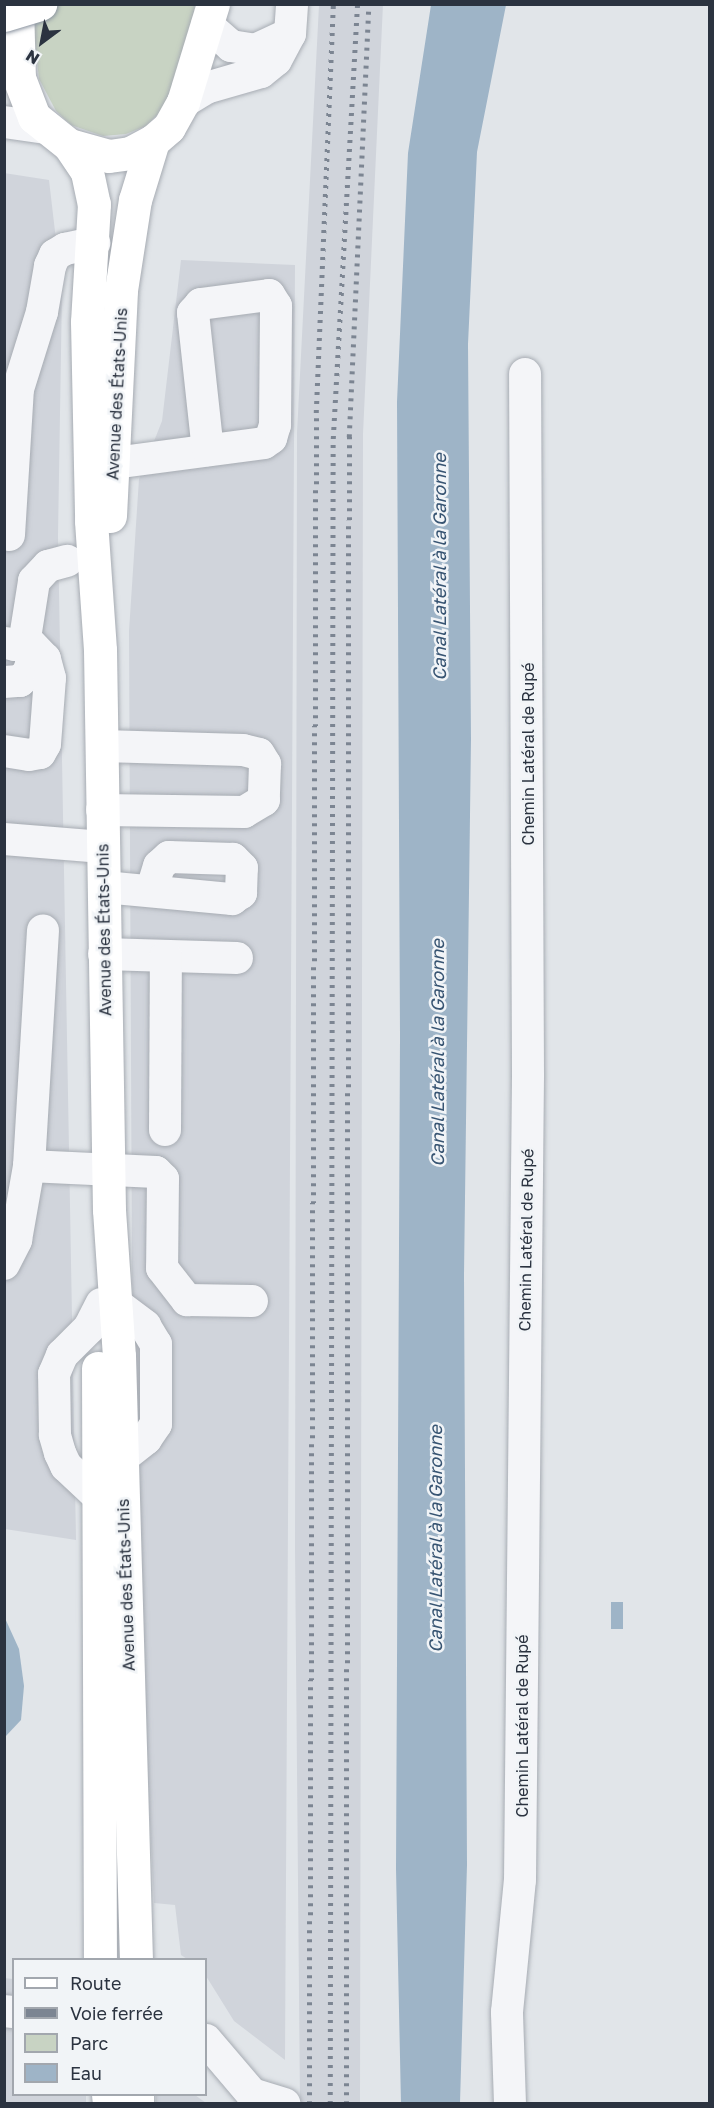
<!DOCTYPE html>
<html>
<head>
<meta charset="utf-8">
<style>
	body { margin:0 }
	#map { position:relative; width:714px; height:2108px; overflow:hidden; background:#e1e5e9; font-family:"Golos Text",sans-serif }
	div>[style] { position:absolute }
	.built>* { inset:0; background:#d0d4db }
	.green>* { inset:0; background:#c8d3c3 }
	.water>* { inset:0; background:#9eb4c7; transform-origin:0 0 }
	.roads { filter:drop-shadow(0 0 2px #a7acb3) drop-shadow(0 0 2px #a7acb3) }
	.minor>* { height:32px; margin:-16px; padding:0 16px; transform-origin:16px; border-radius:16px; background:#f4f5f8 }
	.major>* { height:33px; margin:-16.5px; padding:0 16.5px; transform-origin:16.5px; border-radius:16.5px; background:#fff }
	.rail>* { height:4.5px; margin-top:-2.25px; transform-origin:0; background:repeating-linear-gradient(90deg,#7c8592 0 3px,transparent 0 9px) }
	.bridges { filter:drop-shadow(0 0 2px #8a939f) drop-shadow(0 0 2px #8a939f) }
	.highway-bridge>* { height:33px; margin:-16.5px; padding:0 16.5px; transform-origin:16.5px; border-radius:16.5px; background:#fff }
	span { translate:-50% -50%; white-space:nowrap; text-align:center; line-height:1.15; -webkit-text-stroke:5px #f1f4f7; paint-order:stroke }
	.street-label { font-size:16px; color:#2b3340 }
	.water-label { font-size:18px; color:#375472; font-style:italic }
	.frame { position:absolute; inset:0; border:6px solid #2b3340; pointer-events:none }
	.legend { position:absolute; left:12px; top:1958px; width:195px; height:138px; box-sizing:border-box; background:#f1f4f7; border:2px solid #a2a7ae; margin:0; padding:8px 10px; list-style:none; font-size:18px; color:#2b3340 }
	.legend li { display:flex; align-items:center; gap:12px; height:30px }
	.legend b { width:30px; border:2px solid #a2a7ae }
	.north { position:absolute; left:12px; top:12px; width:60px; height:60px; -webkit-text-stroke:4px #f1f4f7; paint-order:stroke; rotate:212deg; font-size:16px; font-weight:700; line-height:24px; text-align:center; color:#2b3340 }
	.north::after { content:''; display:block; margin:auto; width:21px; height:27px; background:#2b3340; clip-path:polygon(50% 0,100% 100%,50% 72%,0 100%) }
</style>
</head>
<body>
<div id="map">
	<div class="built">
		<i style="clip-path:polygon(383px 4px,363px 434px,360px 2103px,300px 2104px,295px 1549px,297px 433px,319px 5px)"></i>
		<i style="clip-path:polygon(4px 173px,49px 180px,62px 291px,58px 536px,76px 1540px,5px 1529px)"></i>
		<i style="clip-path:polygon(181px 260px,295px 265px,285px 2060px,234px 2021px,206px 1976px,206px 1960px,187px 1959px,181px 1955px,175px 1905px,154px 1903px,143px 1679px,132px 1273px,129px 631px,139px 479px,162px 421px)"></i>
		<i style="clip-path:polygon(4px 1978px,13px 1979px,14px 2094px,86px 2095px,86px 2103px,5px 2103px)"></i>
		<i style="clip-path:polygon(156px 2095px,195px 2095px,206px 2103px,156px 2103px)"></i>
	</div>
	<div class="green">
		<i style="clip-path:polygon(31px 5px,195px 5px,192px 29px,172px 93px,162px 110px,146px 126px,126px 134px,103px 136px,71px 125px,56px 111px,39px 79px)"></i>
	</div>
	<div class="water">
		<i style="clip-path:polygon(431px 5px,506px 5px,477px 152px,468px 344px,471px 739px,464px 1275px,467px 1865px,460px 2103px,401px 2104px,396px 1869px,400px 1037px,397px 402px,408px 153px)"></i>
		<i style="left:611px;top:1602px;width:12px;height:27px"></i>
		<i style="clip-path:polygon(4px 1616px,19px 1649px,24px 1686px,21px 1720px,5px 1737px)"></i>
	</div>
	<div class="roads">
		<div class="minor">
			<i style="left:207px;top:25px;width:32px;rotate:41deg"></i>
			<i style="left:231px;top:46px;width:24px;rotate:9deg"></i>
			<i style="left:255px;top:50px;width:38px;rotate:-25deg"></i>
			<i style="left:183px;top:102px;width:27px;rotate:-31deg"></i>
			<i style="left:206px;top:88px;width:57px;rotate:-16.2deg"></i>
			<i style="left:261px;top:72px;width:19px;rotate:-39deg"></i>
			<i style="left:276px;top:60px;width:30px;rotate:-62deg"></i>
			<i style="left:290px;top:34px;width:30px;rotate:-86deg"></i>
			<i style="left:4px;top:122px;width:42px;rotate:8.1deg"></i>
			<i style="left:114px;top:463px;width:151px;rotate:-7.6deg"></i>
			<i style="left:264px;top:443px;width:9px;rotate:-36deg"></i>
			<i style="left:271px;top:438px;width:14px;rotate:-73deg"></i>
			<i style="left:275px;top:425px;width:119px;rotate:-89.5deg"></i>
			<i style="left:276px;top:306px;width:13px;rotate:-122deg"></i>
			<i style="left:269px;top:295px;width:69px;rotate:172.5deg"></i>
			<i style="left:201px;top:304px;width:12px;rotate:132deg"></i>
			<i style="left:193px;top:313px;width:138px;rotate:83.8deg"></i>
			<i style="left:9px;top:535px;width:146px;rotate:-86.5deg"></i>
			<i style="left:18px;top:389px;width:81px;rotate:-72.7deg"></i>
			<i style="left:42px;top:312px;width:47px;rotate:-80.1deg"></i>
			<i style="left:50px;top:266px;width:12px;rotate:-66deg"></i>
			<i style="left:55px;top:255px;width:12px;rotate:-31deg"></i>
			<i style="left:65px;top:249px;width:30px;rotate:-12deg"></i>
			<i style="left:6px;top:643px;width:9px;rotate:13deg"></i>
			<i style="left:15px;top:645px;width:12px;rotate:-35deg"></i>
			<i style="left:25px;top:638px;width:58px;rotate:-81deg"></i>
			<i style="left:34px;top:581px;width:21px;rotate:-47deg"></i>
			<i style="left:48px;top:566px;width:20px;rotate:-15deg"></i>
			<i style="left:4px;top:682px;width:16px;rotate:-4deg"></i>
			<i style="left:20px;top:681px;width:11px;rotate:-45deg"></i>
			<i style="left:28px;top:673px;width:12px;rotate:-70deg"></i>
			<i style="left:32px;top:662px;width:25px;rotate:-106deg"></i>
			<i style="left:102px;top:746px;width:141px;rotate:1.6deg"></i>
			<i style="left:243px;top:750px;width:16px;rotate:14deg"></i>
			<i style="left:259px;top:754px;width:12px;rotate:59deg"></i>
			<i style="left:265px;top:764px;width:36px;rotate:92deg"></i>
			<i style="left:264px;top:800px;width:23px;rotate:149deg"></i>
			<i style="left:244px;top:812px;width:142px;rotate:-179.2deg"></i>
			<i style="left:4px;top:751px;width:25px;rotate:9deg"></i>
			<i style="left:29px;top:755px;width:11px;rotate:-10deg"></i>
			<i style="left:40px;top:753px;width:10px;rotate:-61deg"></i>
			<i style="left:45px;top:744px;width:66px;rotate:-85.7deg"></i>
			<i style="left:50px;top:678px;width:20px;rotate:-105deg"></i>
			<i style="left:45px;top:659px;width:29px;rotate:-134deg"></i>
			<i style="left:4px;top:839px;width:99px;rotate:4.6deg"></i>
			<i style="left:104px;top:887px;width:129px;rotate:5.4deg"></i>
			<i style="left:232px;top:899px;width:11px;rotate:-34deg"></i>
			<i style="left:241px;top:893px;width:25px;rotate:-88deg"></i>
			<i style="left:242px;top:868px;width:13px;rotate:-135deg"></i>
			<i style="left:233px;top:859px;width:64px;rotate:-178.2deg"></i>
			<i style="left:169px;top:857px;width:13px;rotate:138deg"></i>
			<i style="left:159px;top:866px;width:24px;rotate:107deg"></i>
			<i style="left:104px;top:954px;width:133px;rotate:1.7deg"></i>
			<i style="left:165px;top:1130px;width:174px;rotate:-89.7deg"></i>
			<i style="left:29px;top:1166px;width:127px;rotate:2.7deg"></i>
			<i style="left:156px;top:1172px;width:10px;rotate:45deg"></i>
			<i style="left:163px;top:1179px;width:89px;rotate:90.6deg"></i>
			<i style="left:162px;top:1268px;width:41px;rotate:52deg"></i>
			<i style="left:187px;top:1300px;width:65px;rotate:0.9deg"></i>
			<i style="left:4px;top:1264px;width:27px;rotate:-63deg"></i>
			<i style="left:16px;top:1240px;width:75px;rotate:-80deg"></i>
			<i style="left:29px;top:1166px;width:236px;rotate:-86.6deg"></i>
			<i style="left:115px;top:1303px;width:38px;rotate:37deg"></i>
			<i style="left:145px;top:1326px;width:21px;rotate:59deg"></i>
			<i style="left:156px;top:1344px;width:80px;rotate:90deg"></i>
			<i style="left:156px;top:1424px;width:18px;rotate:124deg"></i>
			<i style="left:146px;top:1439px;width:31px;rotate:142deg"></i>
			<i style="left:97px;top:1495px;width:42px;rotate:-136.9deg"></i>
			<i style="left:66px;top:1466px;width:14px;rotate:-115deg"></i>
			<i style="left:60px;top:1453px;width:19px;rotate:-106deg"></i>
			<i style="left:55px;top:1435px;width:61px;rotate:-90.9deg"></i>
			<i style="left:54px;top:1374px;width:21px;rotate:-67deg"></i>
			<i style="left:62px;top:1355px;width:38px;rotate:-45deg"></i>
			<i style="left:89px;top:1328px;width:27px;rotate:-63deg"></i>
			<i style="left:4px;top:2011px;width:10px;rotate:6deg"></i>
			<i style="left:206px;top:2040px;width:71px;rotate:49.6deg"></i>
			<i style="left:252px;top:2094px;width:34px;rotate:17deg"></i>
			<i style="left:510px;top:2104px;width:92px;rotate:-91.9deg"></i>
			<i style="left:507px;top:2012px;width:133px;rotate:-84.4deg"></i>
			<i style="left:520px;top:1880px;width:804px;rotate:-89.43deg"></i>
			<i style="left:528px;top:1076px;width:702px;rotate:-90.24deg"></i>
		</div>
		<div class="major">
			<i style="left:17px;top:4px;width:74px;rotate:88.5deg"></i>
			<i style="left:19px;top:78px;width:42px;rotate:69deg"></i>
			<i style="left:34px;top:117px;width:45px;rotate:38.7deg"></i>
			<i style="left:69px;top:145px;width:41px;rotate:15.4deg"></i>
			<i style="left:109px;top:156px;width:21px;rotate:-8deg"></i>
			<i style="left:130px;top:153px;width:26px;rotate:-28deg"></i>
			<i style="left:153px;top:141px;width:21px;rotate:-41deg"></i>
			<i style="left:169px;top:127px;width:29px;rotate:-61deg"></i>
			<i style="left:183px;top:102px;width:102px;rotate:-73deg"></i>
			<i style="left:69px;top:145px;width:32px;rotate:56deg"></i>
			<i style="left:87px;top:172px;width:33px;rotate:78deg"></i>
			<i style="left:94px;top:204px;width:118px;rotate:93.4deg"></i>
			<i style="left:87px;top:322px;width:199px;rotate:88.8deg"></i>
			<i style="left:91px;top:521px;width:129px;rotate:86deg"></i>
			<i style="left:100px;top:650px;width:560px;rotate:89.08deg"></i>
			<i style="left:109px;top:1210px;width:146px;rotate:86.1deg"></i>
			<i style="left:119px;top:1356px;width:604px;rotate:88.39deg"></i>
			<i style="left:110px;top:516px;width:226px;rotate:-87.2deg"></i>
			<i style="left:121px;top:290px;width:91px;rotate:-81.2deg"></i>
			<i style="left:135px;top:200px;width:62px;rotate:-73deg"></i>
			<i style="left:98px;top:1368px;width:592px;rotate:89.81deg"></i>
			<i style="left:108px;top:2094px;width:10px;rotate:84deg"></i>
			<i style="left:137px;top:2094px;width:10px;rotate:90deg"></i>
		</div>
	</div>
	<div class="rail">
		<i style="left:309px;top:2104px;width:1691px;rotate:-89.76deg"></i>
		<i style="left:316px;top:413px;width:409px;rotate:-87.6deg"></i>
		<i style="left:330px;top:2104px;width:1665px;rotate:-89.9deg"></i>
		<i style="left:333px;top:439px;width:436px;rotate:-86.8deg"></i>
		<i style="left:346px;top:2104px;width:1667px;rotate:-89.9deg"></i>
		<i style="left:349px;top:437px;width:433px;rotate:-87.4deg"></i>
	</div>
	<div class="bridges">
		<div class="highway-bridge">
			<i style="left:4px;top:15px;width:38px;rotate:-17deg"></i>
		</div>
	</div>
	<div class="street-label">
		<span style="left:117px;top:394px;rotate:-87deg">Avenue des États-Unis</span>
		<span style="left:528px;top:754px;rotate:-90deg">Chemin Latéral de Rupé</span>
		<span style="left:104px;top:930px;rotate:-91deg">Avenue des États-Unis</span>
		<span style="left:526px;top:1240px;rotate:-89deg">Chemin Latéral de Rupé</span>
		<span style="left:126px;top:1585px;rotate:-92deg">Avenue des États-Unis</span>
		<span style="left:522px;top:1726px;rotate:-90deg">Chemin Latéral de Rupé</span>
	</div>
	<div class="water-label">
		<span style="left:439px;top:567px;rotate:-90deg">Canal Latéral à la Garonne</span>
		<span style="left:437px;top:1053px;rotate:-90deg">Canal Latéral à la Garonne</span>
		<span style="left:435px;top:1539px;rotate:-90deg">Canal Latéral à la Garonne</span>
	</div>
	<div class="frame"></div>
	<ul class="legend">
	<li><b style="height:8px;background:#fff"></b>Route</li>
	<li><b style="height:8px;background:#7c8592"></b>Voie ferrée</li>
	<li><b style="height:16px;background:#c8d3c3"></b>Parc</li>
	<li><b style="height:16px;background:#9eb4c7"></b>Eau</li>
	</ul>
	<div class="north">N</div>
</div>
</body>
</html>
